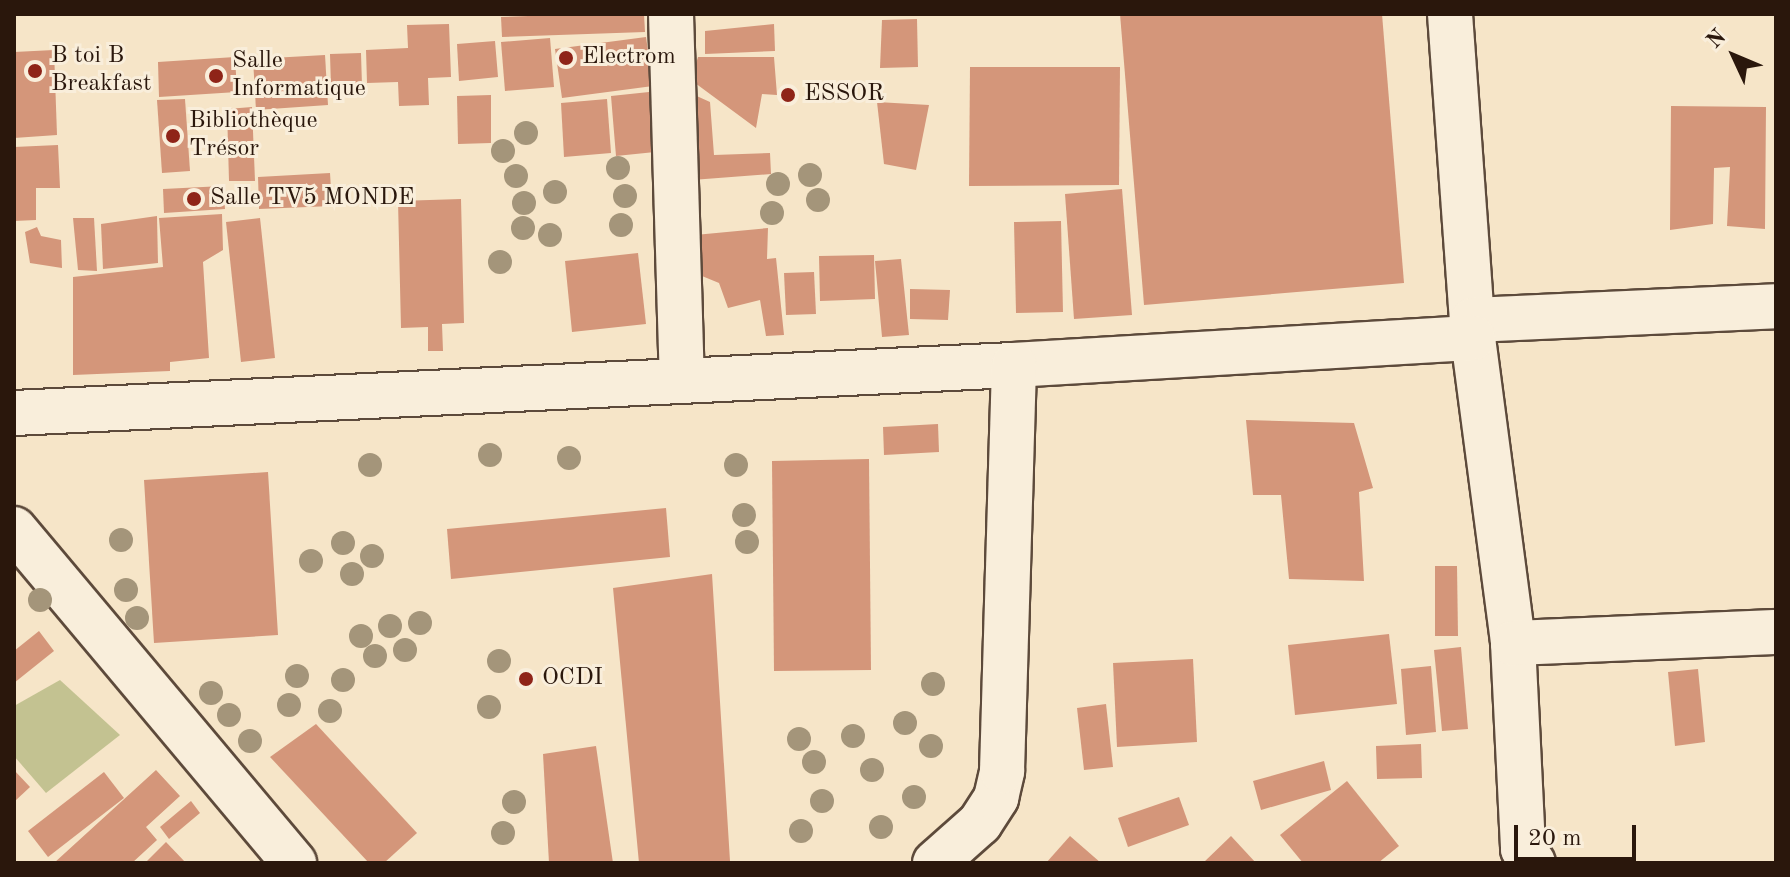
<!DOCTYPE html>
<html>
<head>
<meta charset="utf-8">
<style>
	body { margin:0 }
	#map { position:relative; width:1790px; height:877px; overflow:hidden; background:#f6e5c8; font-family:"Old Standard TT",serif }
	div>[style] { position:absolute }
	.green>* { inset:0; background:#c3c291 }
	.building>* { inset:0; background:#d4967a }
	.roads { filter:drop-shadow(2px 0 #5d4a3b) drop-shadow(-2px 0 #5d4a3b) drop-shadow(0 2px #5d4a3b) drop-shadow(0 -2px #5d4a3b) }
	.minor>* { height:44px; margin:-22px; padding:0 22px; transform-origin:22px; border-radius:22px; background:#f9eedb }
	.trees>* { width:24px; height:24px; margin:-12px; border-radius:50%; background:#a4957a }
	.dots>* { width:22px; height:22px; translate:-50% -50%; box-sizing:border-box; border:4px solid #f9eedb; border-radius:50% }
	span { translate:-50% -50%; white-space:nowrap; text-align:center; line-height:1.15; -webkit-text-stroke:6px #f9eedb; paint-order:stroke }
	.poi-label { font-size:24px; color:#2a170c }
	.left { translate:0 -50%; text-align:left }
	.frame { position:absolute; inset:0; border:16px solid #2a170c; pointer-events:none }
	.north { position:absolute; left:1694px; top:16px; width:80px; height:80px; -webkit-text-stroke:6px #f9eedb; paint-order:stroke; rotate:314deg; font-size:22px; font-weight:700; line-height:32px; text-align:center; color:#2a170c }
	.north::after { content:''; display:block; margin:auto; width:28px; height:36px; background:#2a170c; clip-path:polygon(50% 0,100% 100%,50% 72%,0 100%) }
	.scale { position:absolute; left:1514px; top:825px; width:122px; height:36px; box-sizing:border-box; border:4px solid #2a170c; border-top:0; padding-left:10px; font-size:24px; line-height:28px; white-space:nowrap; color:#2a170c; -webkit-text-stroke:6px #f9eedb; paint-order:stroke }
</style>
</head>
<body>
<div id="map">
	<div class="green">
		<div style="clip-path:polygon(60px 680px,120px 735px,46px 793px,14px 756px,14px 706px)"></div>
	</div>
	<div class="building">
		<div style="clip-path:polygon(582px 14px,644px 14px,645px 32px,502px 37px,501px 17px)"></div>
		<div style="clip-path:polygon(1120px 14px,1382px 14px,1404px 283px,1144px 305px)"></div>
		<div style="clip-path:polygon(917px 19px,918px 67px,880px 68px,882px 20px)"></div>
		<div style="clip-path:polygon(449px 24px,451px 77px,428px 78px,429px 105px,399px 106px,398px 82px,367px 83px,366px 50px,408px 48px,407px 25px)"></div>
		<div style="clip-path:polygon(774px 24px,775px 51px,705px 54px,705px 31px)"></div>
		<div style="clip-path:polygon(646px 37px,653px 86px,562px 98px,555px 49px)"></div>
		<div style="clip-path:polygon(550px 38px,554px 87px,505px 91px,501px 42px)"></div>
		<div style="clip-path:polygon(495px 41px,498px 77px,459px 81px,457px 44px)"></div>
		<div style="clip-path:polygon(54px 50px,57px 135px,14px 138px,14px 52px)"></div>
		<div style="clip-path:polygon(361px 53px,362px 86px,331px 87px,330px 54px)"></div>
		<div style="clip-path:polygon(325px 55px,328px 105px,256px 110px,253px 59px)"></div>
		<div style="clip-path:polygon(235px 57px,237px 92px,159px 97px,158px 62px)"></div>
		<div style="clip-path:polygon(698px 57px,774px 57px,777px 95px,762px 94px,756px 128px,691px 80px)"></div>
		<div style="clip-path:polygon(970px 67px,1120px 67px,1119px 185px,969px 186px)"></div>
		<div style="clip-path:polygon(649px 92px,655px 152px,616px 156px,611px 96px)"></div>
		<div style="clip-path:polygon(690px 93px,710px 102px,714px 155px,770px 153px,771px 174px,692px 180px)"></div>
		<div style="clip-path:polygon(491px 95px,491px 143px,458px 144px,457px 96px)"></div>
		<div style="clip-path:polygon(185px 99px,190px 171px,162px 173px,157px 100px)"></div>
		<div style="clip-path:polygon(607px 99px,611px 153px,564px 157px,561px 103px)"></div>
		<div style="clip-path:polygon(877px 102px,929px 105px,916px 170px,884px 164px)"></div>
		<div style="clip-path:polygon(1671px 106px,1766px 107px,1765px 229px,1727px 226px,1730px 167px,1714px 168px,1713px 224px,1670px 230px)"></div>
		<div style="clip-path:polygon(252px 107px,255px 181px,229px 181px,227px 109px)"></div>
		<div style="clip-path:polygon(58px 145px,60px 188px,36px 188px,36px 220px,14px 221px,14px 147px)"></div>
		<div style="clip-path:polygon(330px 173px,332px 206px,259px 209px,258px 177px)"></div>
		<div style="clip-path:polygon(223px 186px,225px 209px,164px 213px,163px 189px)"></div>
		<div style="clip-path:polygon(1122px 189px,1132px 315px,1074px 319px,1065px 194px)"></div>
		<div style="clip-path:polygon(461px 199px,464px 323px,442px 324px,443px 351px,428px 351px,428px 327px,401px 328px,398px 201px)"></div>
		<div style="clip-path:polygon(222px 214px,223px 250px,203px 262px,209px 358px,170px 362px,170px 371px,73px 375px,73px 277px,163px 267px,159px 218px)"></div>
		<div style="clip-path:polygon(157px 216px,158px 263px,103px 269px,101px 224px)"></div>
		<div style="clip-path:polygon(73px 218px,94px 218px,97px 271px,78px 270px)"></div>
		<div style="clip-path:polygon(260px 218px,275px 358px,241px 362px,226px 222px)"></div>
		<div style="clip-path:polygon(1061px 221px,1063px 312px,1016px 313px,1014px 222px)"></div>
		<div style="clip-path:polygon(37px 227px,41px 236px,61px 240px,62px 268px,30px 263px,25px 232px)"></div>
		<div style="clip-path:polygon(768px 228px,767px 259px,776px 258px,784px 335px,766px 336px,760px 300px,728px 308px,719px 283px,702px 276px,695px 235px)"></div>
		<div style="clip-path:polygon(638px 253px,646px 324px,572px 332px,565px 261px)"></div>
		<div style="clip-path:polygon(874px 255px,875px 299px,820px 301px,819px 256px)"></div>
		<div style="clip-path:polygon(901px 259px,909px 335px,882px 337px,875px 261px)"></div>
		<div style="clip-path:polygon(814px 272px,816px 314px,786px 315px,784px 273px)"></div>
		<div style="clip-path:polygon(910px 289px,950px 290px,948px 320px,910px 319px)"></div>
		<div style="clip-path:polygon(1246px 420px,1354px 423px,1373px 488px,1359px 492px,1364px 581px,1289px 579px,1281px 495px,1253px 495px)"></div>
		<div style="clip-path:polygon(938px 424px,939px 452px,884px 455px,883px 427px)"></div>
		<div style="clip-path:polygon(869px 459px,871px 670px,774px 671px,772px 461px)"></div>
		<div style="clip-path:polygon(268px 472px,278px 635px,154px 643px,144px 480px)"></div>
		<div style="clip-path:polygon(666px 508px,670px 557px,451px 579px,447px 529px)"></div>
		<div style="clip-path:polygon(1435px 566px,1457px 566px,1458px 636px,1435px 636px)"></div>
		<div style="clip-path:polygon(712px 574px,730px 861px,639px 863px,613px 588px)"></div>
		<div style="clip-path:polygon(39px 631px,54px 651px,14px 683px,14px 651px)"></div>
		<div style="clip-path:polygon(1389px 634px,1397px 704px,1295px 715px,1288px 645px)"></div>
		<div style="clip-path:polygon(1461px 647px,1468px 729px,1442px 731px,1434px 650px)"></div>
		<div style="clip-path:polygon(1193px 659px,1197px 742px,1117px 747px,1113px 663px)"></div>
		<div style="clip-path:polygon(1431px 666px,1436px 732px,1406px 735px,1401px 669px)"></div>
		<div style="clip-path:polygon(1698px 669px,1705px 742px,1675px 746px,1668px 672px)"></div>
		<div style="clip-path:polygon(1106px 704px,1113px 767px,1084px 770px,1077px 708px)"></div>
		<div style="clip-path:polygon(316px 724px,417px 833px,384px 863px,369px 863px,270px 757px)"></div>
		<div style="clip-path:polygon(1421px 744px,1422px 778px,1377px 779px,1376px 746px)"></div>
		<div style="clip-path:polygon(596px 746px,613px 863px,549px 863px,543px 754px)"></div>
		<div style="clip-path:polygon(1324px 761px,1331px 790px,1261px 810px,1253px 781px)"></div>
		<div style="clip-path:polygon(14px 770px,30px 787px,14px 802px)"></div>
		<div style="clip-path:polygon(156px 770px,180px 796px,146px 827px,157px 840px,132px 863px,54px 863px)"></div>
		<div style="clip-path:polygon(104px 772px,124px 798px,48px 857px,28px 831px)"></div>
		<div style="clip-path:polygon(1347px 781px,1399px 846px,1378px 863px,1303px 863px,1280px 835px)"></div>
		<div style="clip-path:polygon(1179px 797px,1189px 825px,1128px 847px,1118px 818px)"></div>
		<div style="clip-path:polygon(191px 801px,200px 813px,169px 839px,160px 827px)"></div>
		<div style="clip-path:polygon(1070px 836px,1101px 863px,1046px 863px)"></div>
		<div style="clip-path:polygon(1231px 836px,1256px 863px,1203px 863px)"></div>
		<div style="clip-path:polygon(166px 842px,186px 863px,145px 863px)"></div>
	</div>
	<div class="roads">
		<div class="minor">
			<div style="left:671px;top:14px;width:366px;rotate:88.3deg"></div>
			<div style="left:1450px;top:14px;width:325px;rotate:85.9deg"></div>
			<div style="left:1473px;top:338px;width:308px;rotate:82.5deg"></div>
			<div style="left:1513px;top:643px;width:206px;rotate:87.2deg"></div>
			<div style="left:1523px;top:849px;width:17px;rotate:54deg"></div>
			<div style="left:1473px;top:320px;width:303px;rotate:-2.6deg"></div>
			<div style="left:14px;top:413px;width:1001px;rotate:-2.75deg"></div>
			<div style="left:1014px;top:365px;width:460px;rotate:-3.4deg"></div>
			<div style="left:14px;top:529px;width:436px;rotate:50deg"></div>
			<div style="left:1513px;top:643px;width:263px;rotate:-2.4deg"></div>
			<div style="left:935px;top:863px;width:60px;rotate:-41.6deg"></div>
			<div style="left:980px;top:823px;width:30px;rotate:-57deg"></div>
			<div style="left:996px;top:798px;width:28px;rotate:-77deg"></div>
			<div style="left:1002px;top:771px;width:406px;rotate:-88.3deg"></div>
		</div>
	</div>
	<div class="trees">
		<div style="left:526px;top:133px"></div>
		<div style="left:503px;top:151px"></div>
		<div style="left:618px;top:168px"></div>
		<div style="left:810px;top:175px"></div>
		<div style="left:516px;top:176px"></div>
		<div style="left:778px;top:184px"></div>
		<div style="left:555px;top:192px"></div>
		<div style="left:625px;top:196px"></div>
		<div style="left:818px;top:200px"></div>
		<div style="left:524px;top:203px"></div>
		<div style="left:772px;top:213px"></div>
		<div style="left:621px;top:225px"></div>
		<div style="left:523px;top:228px"></div>
		<div style="left:550px;top:235px"></div>
		<div style="left:500px;top:262px"></div>
		<div style="left:490px;top:455px"></div>
		<div style="left:569px;top:458px"></div>
		<div style="left:370px;top:465px"></div>
		<div style="left:736px;top:465px"></div>
		<div style="left:744px;top:515px"></div>
		<div style="left:121px;top:540px"></div>
		<div style="left:747px;top:542px"></div>
		<div style="left:343px;top:543px"></div>
		<div style="left:372px;top:556px"></div>
		<div style="left:311px;top:561px"></div>
		<div style="left:352px;top:574px"></div>
		<div style="left:126px;top:590px"></div>
		<div style="left:40px;top:600px"></div>
		<div style="left:137px;top:618px"></div>
		<div style="left:420px;top:623px"></div>
		<div style="left:390px;top:626px"></div>
		<div style="left:361px;top:636px"></div>
		<div style="left:405px;top:650px"></div>
		<div style="left:375px;top:656px"></div>
		<div style="left:499px;top:661px"></div>
		<div style="left:297px;top:676px"></div>
		<div style="left:343px;top:680px"></div>
		<div style="left:933px;top:684px"></div>
		<div style="left:211px;top:693px"></div>
		<div style="left:289px;top:705px"></div>
		<div style="left:489px;top:707px"></div>
		<div style="left:330px;top:711px"></div>
		<div style="left:229px;top:715px"></div>
		<div style="left:905px;top:723px"></div>
		<div style="left:853px;top:736px"></div>
		<div style="left:799px;top:739px"></div>
		<div style="left:250px;top:741px"></div>
		<div style="left:931px;top:746px"></div>
		<div style="left:814px;top:762px"></div>
		<div style="left:872px;top:770px"></div>
		<div style="left:914px;top:797px"></div>
		<div style="left:822px;top:801px"></div>
		<div style="left:514px;top:802px"></div>
		<div style="left:881px;top:827px"></div>
		<div style="left:801px;top:831px"></div>
		<div style="left:503px;top:833px"></div>
	</div>
	<div class="dots">
		<div style="left:566px;top:58px;background:#8f2418"></div>
		<div style="left:35px;top:71px;background:#8f2418"></div>
		<div style="left:216px;top:76px;background:#8f2418"></div>
		<div style="left:788px;top:95px;background:#8f2418"></div>
		<div style="left:173px;top:136px;background:#8f2418"></div>
		<div style="left:194px;top:199px;background:#8f2418"></div>
		<div style="left:526px;top:679px;background:#8f2418"></div>
	</div>
	<div class="poi-label">
		<span class="left" style="left:51px;top:71px">B toi B<br>Breakfast</span>
		<span class="left" style="left:582px;top:58px">Electrom</span>
		<span class="left" style="left:232px;top:76px">Salle<br>Informatique</span>
		<span class="left" style="left:804px;top:95px">ESSOR</span>
		<span class="left" style="left:189px;top:136px">Bibliothèque<br>Trésor</span>
		<span class="left" style="left:210px;top:199px">Salle TV5 MONDE</span>
		<span class="left" style="left:542px;top:679px">OCDI</span>
	</div>
	<div class="frame"></div>
	<div class="north">N</div>
	<div class="scale">20 m</div>
</div>
</body>
</html>
